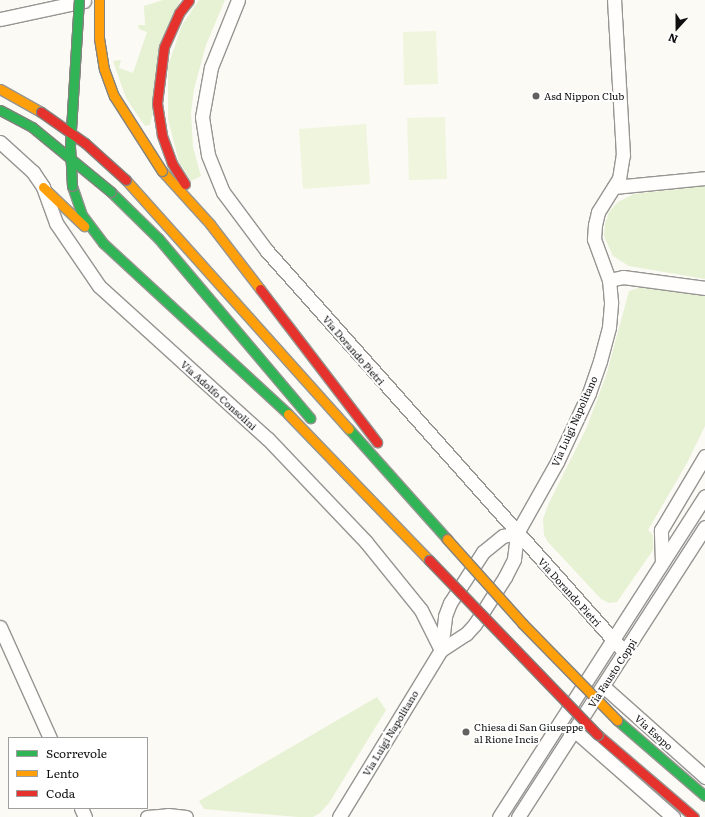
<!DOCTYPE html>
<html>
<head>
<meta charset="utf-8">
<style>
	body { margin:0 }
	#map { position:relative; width:705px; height:817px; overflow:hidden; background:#fcfaf4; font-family:Literata,serif }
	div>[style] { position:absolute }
	.green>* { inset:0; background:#e7f1d4 }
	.pitch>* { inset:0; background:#f0f5de }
	.roads { filter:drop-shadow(1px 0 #969592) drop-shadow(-1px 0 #969592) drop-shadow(0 1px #969592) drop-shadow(0 -1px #969592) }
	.street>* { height:13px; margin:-6.5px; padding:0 6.5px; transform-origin:6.5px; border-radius:6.5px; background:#fffefd }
	.fast>* { height:9px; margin:-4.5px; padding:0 4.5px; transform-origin:4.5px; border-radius:4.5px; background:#30b455 }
	.slow>* { height:9px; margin:-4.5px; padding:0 4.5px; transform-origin:4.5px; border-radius:4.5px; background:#ff9f0a }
	.jam>* { height:9px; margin:-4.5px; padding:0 4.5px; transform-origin:4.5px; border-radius:4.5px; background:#e5322d }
	.bridges { filter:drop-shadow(1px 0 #83827f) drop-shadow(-1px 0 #83827f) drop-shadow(0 1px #83827f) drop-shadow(0 -1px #83827f) }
	.fast-bridge>* { height:9px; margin:-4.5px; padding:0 4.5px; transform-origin:4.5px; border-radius:4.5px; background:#30b455 }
	.slow-bridge>* { height:9px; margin:-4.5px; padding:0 4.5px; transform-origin:4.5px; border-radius:4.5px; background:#ff9f0a }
	.jam-bridge>* { height:9px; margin:-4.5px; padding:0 4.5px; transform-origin:4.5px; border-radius:4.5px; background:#e5322d }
	.dots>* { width:11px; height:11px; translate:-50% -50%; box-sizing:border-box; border:2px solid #fff; border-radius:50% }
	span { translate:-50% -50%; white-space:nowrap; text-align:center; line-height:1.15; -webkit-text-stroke:4px #fff; paint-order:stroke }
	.poi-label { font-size:10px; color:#0f0f0f }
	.left { translate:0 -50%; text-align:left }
	.street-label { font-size:10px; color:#0f0f0f }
	.legend { position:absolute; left:8px; top:737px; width:140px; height:72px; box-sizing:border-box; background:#fff; border:1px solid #9f9f9f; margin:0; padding:5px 7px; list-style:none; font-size:12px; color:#0f0f0f }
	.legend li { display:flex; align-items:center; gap:8px; height:20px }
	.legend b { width:20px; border:1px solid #9f9f9f }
	.north { position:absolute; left:657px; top:8px; width:40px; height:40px; -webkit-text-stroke:3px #fff; paint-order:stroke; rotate:201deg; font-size:11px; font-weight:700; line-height:16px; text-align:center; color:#0f0f0f }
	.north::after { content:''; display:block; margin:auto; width:14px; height:18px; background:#0f0f0f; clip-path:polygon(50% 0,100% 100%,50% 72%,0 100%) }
</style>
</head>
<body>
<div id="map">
	<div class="green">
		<div style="clip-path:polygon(163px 0,180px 0,150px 125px,145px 126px,126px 98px,113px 61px,121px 60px,119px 68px,133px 73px,147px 32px,139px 29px,138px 25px,145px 25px,144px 6px)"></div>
		<div style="clip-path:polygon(199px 0,225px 0,206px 45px,194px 89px,191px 112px,193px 147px,201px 176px,191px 181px,179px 162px,168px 119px,168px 66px,182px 25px)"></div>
		<div style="clip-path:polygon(705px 186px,705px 279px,629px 266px,613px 256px,604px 236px,605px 224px,609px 212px,618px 202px,634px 194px)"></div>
		<div style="clip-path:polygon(644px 286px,705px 295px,705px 426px,687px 463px,648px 530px,653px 535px,653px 550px,617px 602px,609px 603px,601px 599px,548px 542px,544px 535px,543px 519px,549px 503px,586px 429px,606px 376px,629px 291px)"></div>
		<div style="clip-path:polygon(377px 697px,386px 710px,329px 803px,320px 813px,313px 817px,298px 817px,204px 809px,199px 801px)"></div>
	</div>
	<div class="pitch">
		<div style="clip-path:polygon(436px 31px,438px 84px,404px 85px,403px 32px)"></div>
		<div style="clip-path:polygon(445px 117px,447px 179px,409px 180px,407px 118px)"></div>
		<div style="clip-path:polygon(366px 124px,370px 184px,303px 189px,299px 129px)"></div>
	</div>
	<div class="roads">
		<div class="street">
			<div style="left:238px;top:0;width:72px;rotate:111.9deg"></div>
			<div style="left:211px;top:67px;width:51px;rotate:100.2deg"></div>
			<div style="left:202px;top:117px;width:38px;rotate:81deg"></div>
			<div style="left:208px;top:155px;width:40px;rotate:68deg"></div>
			<div style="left:223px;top:192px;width:74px;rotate:53.3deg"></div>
			<div style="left:267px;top:251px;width:538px;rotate:48.31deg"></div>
			<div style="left:0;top:19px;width:86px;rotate:-12.1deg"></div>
			<div style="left:0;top:142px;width:45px;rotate:42.3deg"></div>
			<div style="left:33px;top:172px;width:18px;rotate:56deg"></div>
			<div style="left:43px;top:187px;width:38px;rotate:70deg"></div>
			<div style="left:56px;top:223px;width:76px;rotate:55.7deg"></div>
			<div style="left:99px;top:286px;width:228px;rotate:42.2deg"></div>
			<div style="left:268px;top:439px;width:142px;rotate:46.4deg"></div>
			<div style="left:366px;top:542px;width:87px;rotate:51deg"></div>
			<div style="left:421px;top:610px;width:45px;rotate:63.4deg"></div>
			<div style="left:614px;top:187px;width:91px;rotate:-5.6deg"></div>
			<div style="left:609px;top:280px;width:14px;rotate:-12deg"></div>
			<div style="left:623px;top:277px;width:83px;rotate:7.6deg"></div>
			<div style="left:662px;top:562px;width:32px;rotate:-92deg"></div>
			<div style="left:661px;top:530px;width:86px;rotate:-59.3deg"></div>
			<div style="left:0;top:627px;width:122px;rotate:65.8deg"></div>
			<div style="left:441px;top:650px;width:30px;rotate:-33deg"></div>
			<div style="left:466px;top:634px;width:13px;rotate:-48deg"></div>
			<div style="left:475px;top:624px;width:56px;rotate:-57.4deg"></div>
			<div style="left:505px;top:577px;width:20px;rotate:-63deg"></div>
			<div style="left:514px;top:559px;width:26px;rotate:-83deg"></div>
			<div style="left:517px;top:533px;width:81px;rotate:-60.6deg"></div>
			<div style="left:557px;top:462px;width:76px;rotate:-65.1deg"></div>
			<div style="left:589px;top:393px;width:34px;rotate:-71deg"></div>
			<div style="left:600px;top:361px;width:35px;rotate:-75deg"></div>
			<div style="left:609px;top:327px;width:25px;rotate:-85deg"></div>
			<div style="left:611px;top:302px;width:22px;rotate:-95deg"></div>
			<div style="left:609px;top:280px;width:44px;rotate:-110.1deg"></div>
			<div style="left:594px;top:239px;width:14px;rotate:-86deg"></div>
			<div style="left:595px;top:225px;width:13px;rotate:-77deg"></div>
			<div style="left:598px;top:212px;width:39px;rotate:-58deg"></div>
			<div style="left:619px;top:179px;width:24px;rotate:-81deg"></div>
			<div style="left:623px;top:155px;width:155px;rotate:-93.3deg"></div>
			<div style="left:603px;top:686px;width:137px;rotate:41.7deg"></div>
			<div style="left:574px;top:730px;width:132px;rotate:41.3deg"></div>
			<div style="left:81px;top:808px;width:10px;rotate:66deg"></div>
			<div style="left:147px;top:817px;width:21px;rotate:-5deg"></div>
			<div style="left:168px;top:815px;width:18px;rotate:6deg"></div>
			<div style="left:339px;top:817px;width:196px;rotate:-58.6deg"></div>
			<div style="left:441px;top:650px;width:34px;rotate:-83deg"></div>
			<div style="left:445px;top:616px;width:14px;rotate:-69deg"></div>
			<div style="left:450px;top:603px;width:61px;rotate:-57.1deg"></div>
			<div style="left:483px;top:552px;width:26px;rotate:-39deg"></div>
			<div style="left:503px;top:536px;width:14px;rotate:-12deg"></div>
			<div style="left:499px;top:817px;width:381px;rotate:-57.3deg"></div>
			<div style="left:518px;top:817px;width:345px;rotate:-57.2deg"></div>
		</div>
		<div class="fast">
			<div style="left:72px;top:186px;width:31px;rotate:71deg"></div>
			<div style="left:82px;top:215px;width:35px;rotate:53deg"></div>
			<div style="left:103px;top:243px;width:252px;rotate:42.7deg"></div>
			<div style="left:111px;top:192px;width:66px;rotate:44.4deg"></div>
			<div style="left:158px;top:238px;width:236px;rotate:49.8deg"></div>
			<div style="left:349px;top:429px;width:147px;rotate:48.3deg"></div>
			<div style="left:617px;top:720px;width:116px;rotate:40.8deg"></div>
		</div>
		<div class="slow">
			<div style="left:0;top:89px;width:47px;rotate:29.3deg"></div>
			<div style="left:162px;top:171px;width:72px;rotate:47.8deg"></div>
			<div style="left:210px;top:224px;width:82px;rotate:52.4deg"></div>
			<div style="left:126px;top:180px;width:334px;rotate:48.2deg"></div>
			<div style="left:43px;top:187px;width:57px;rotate:43.6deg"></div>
			<div style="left:288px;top:414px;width:203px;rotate:46deg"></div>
		</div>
		<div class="jam">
			<div style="left:185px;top:184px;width:25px;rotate:-122deg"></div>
			<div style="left:172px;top:163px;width:30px;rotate:-110deg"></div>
			<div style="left:162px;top:135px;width:32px;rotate:-99deg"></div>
			<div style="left:157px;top:103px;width:56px;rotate:-82.9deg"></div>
			<div style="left:164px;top:47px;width:37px;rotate:-66deg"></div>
			<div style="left:179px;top:13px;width:16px;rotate:-52deg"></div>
			<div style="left:260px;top:289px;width:193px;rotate:52.6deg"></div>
			<div style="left:598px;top:735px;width:126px;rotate:40.5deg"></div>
		</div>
	</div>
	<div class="bridges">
		<div class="fast-bridge">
			<div style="left:0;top:110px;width:36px;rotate:28deg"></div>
			<div style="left:32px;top:127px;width:102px;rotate:39.4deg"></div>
			<div style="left:72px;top:186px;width:40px;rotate:-92.9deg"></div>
			<div style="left:70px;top:146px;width:146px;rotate:-86.5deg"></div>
		</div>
		<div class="slow-bridge">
			<div style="left:99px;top:0;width:38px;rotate:90deg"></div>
			<div style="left:99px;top:38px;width:31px;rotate:81deg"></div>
			<div style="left:104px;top:69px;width:29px;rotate:70deg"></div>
			<div style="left:114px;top:96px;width:89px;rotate:57.4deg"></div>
			<div style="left:447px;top:539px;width:113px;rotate:48.2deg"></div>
			<div style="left:522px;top:623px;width:136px;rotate:45.6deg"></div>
		</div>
		<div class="jam-bridge">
			<div style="left:41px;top:112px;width:54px;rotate:35.2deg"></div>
			<div style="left:85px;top:143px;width:55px;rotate:42.1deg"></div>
			<div style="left:429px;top:560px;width:243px;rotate:46deg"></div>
		</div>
	</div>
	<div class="dots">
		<div style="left:536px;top:96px;background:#62615f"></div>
		<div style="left:466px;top:732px;background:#62615f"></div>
	</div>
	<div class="poi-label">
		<span class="left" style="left:544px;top:96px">Asd Nippon Club</span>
		<span class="left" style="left:474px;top:732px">Chiesa di San Giuseppe<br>al Rione Incis</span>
	</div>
	<div class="street-label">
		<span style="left:354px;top:350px;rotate:49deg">Via Dorando Pietri</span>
		<span style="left:219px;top:395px;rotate:42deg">Via Adolfo Consolini</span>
		<span style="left:574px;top:421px;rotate:-66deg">Via Luigi Napolitano</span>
		<span style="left:570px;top:592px;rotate:48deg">Via Dorando Pietri</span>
		<span style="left:612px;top:673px;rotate:-57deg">Via Fausto Coppi</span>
		<span style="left:654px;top:732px;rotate:42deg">Via Esopo</span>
		<span style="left:390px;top:733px;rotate:-59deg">Via Luigi Napolitano</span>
	</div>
	<ul class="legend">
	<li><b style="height:5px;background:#30b455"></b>Scorrevole</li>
	<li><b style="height:5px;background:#ff9f0a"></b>Lento</li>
	<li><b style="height:5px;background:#e5322d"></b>Coda</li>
	</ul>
	<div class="north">N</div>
</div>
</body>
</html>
